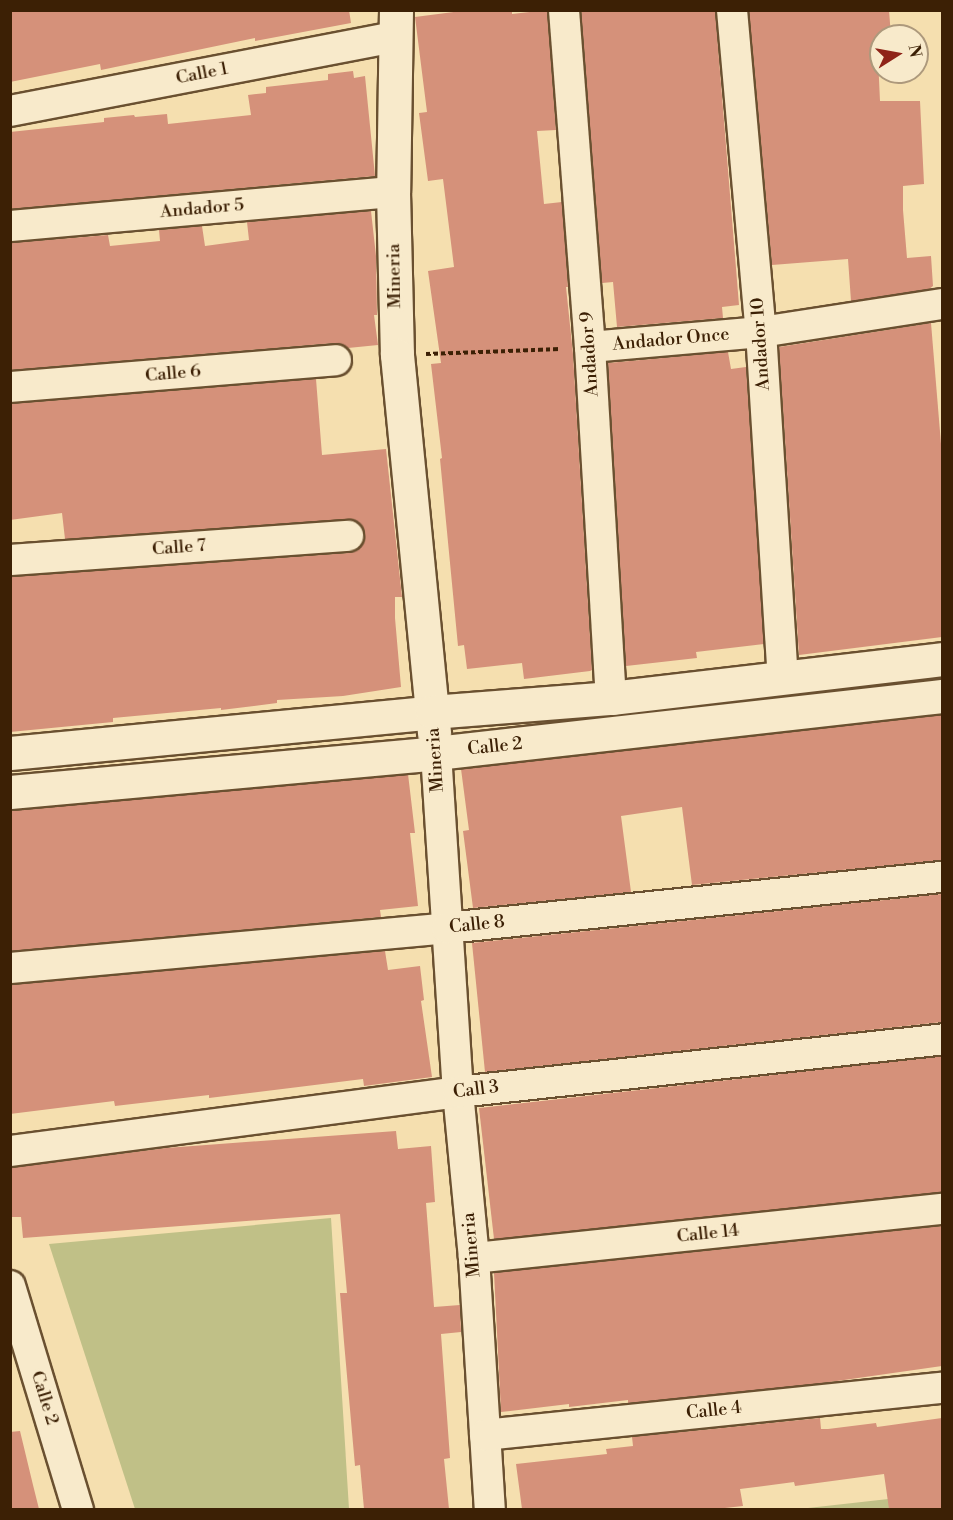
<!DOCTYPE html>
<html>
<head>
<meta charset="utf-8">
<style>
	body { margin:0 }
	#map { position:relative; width:953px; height:1520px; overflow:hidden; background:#f5dfaf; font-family:"Libre Bodoni",serif }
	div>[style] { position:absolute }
	.green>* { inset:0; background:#c0c087 }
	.building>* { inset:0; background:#d5917a }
	.path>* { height:4px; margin-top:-2px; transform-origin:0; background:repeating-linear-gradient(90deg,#3c2005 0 4.5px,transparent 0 7.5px) }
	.roads { filter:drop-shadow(2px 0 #6a5030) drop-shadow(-2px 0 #6a5030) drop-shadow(0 2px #6a5030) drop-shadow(0 -2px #6a5030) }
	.minor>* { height:30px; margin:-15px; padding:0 15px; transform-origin:15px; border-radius:15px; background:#f8eacb }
	.tertiary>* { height:33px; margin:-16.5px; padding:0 16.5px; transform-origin:16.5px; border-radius:16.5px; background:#f8eacb }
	span { translate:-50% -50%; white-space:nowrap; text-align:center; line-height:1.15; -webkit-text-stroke:4.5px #f8eacb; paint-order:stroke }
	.street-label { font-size:18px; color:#3c2005 }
	.frame { position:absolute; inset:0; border:12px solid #3c2005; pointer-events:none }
	.north { position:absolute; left:869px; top:24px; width:60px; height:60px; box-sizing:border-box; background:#f8eacb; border:2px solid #ad997c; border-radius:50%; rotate:79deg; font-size:16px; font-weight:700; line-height:24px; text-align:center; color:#3c2005 }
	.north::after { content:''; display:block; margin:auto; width:21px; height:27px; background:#8f2418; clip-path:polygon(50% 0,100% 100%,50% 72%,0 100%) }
</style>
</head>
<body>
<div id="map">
	<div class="green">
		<div style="clip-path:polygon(331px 1218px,349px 1509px,135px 1509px,49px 1244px)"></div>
		<div style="clip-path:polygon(942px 1493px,942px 1509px,799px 1509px)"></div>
	</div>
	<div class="building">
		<div style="clip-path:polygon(10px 10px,349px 10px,351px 23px,255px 41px,255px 38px,101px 70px,100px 64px,10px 82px)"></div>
		<div style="clip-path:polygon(469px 10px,512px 10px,512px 14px,547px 10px,556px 130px,537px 131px,544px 204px,562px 202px,568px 287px,566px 287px,573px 354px,592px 670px,590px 671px,524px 679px,522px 663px,467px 669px,464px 645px,458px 646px,440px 459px,442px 458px,431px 364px,441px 363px,428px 271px,454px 267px,443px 179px,428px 181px,419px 113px,427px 112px,415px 17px)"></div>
		<div style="clip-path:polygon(581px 10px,715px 10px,739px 305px,722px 307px,723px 318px,617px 327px,613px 282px,602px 283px)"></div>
		<div style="clip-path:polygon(749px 10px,889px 10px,891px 36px,877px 36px,880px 101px,920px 101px,924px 184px,903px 186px,903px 210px,907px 258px,931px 256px,933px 286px,929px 289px,851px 301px,848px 259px,772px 265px)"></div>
		<div style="clip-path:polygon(353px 71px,354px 78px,365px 76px,375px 176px,10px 209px,10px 132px,104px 122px,104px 118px,134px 115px,135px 117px,167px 114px,168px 124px,251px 115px,248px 95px,266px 93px,266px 87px,328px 80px,328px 74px)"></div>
		<div style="clip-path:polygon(371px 211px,376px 256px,377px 315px,374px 315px,378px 345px,348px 348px,335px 343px,10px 370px,10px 243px,108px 235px,110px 246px,160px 241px,159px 230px,202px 226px,205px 246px,249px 240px,247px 222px)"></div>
		<div style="clip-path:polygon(931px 323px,942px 456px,942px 637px,799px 655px,779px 347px)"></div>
		<div style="clip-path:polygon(728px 352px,731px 369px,746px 367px,764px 644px,696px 652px,697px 658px,626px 666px,608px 363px)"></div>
		<div style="clip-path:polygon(316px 379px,322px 455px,386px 449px,402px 597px,395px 597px,395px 618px,401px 687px,343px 696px,277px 700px,277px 703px,221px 710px,221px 708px,113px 718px,113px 722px,10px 732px,10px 577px,349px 553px,358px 550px,365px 535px,362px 526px,355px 520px,347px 519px,65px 539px,62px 513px,10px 520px,10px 404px)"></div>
		<div style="clip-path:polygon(942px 715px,942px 860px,692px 885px,682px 807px,621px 816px,631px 892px,473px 908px,463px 831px,469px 830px,461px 769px)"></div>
		<div style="clip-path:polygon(408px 774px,415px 833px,410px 833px,418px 906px,380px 910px,381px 917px,10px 951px,10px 811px)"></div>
		<div style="clip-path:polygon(942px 894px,942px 1022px,485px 1072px,472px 943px)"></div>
		<div style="clip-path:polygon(385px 951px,388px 970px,420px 966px,424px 1000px,421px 1001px,432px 1077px,364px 1086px,363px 1079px,209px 1098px,209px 1095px,115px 1106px,114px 1101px,10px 1114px,10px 985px)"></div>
		<div style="clip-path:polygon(942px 1056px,942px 1192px,494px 1239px,479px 1108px)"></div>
		<div style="clip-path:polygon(396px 1131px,398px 1149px,431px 1146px,435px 1202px,426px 1203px,434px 1307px,460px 1305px,461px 1332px,441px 1334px,450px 1458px,444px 1459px,449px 1509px,364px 1509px,360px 1465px,355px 1466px,344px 1342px,340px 1293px,347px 1293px,340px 1214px,23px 1238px,21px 1217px,10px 1217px,10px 1168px,166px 1148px)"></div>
		<div style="clip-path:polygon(942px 1226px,942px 1366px,816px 1384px,628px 1403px,628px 1400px,569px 1407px,569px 1404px,501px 1412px,494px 1273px)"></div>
		<div style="clip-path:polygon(820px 1418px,821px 1429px,828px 1429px,876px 1423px,877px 1427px,942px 1418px,942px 1509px,889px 1509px,884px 1474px,795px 1486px,794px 1482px,740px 1489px,743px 1506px,716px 1509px,522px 1509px,516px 1464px,607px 1454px,606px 1449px,633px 1446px,632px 1437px)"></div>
		<div style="clip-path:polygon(20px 1431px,33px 1485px,39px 1509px,10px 1509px,10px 1432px)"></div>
	</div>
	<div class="path">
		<div style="left:426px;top:354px;width:134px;rotate:-2.1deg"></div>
	</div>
	<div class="roads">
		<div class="minor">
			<div style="left:564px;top:10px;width:338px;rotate:85.6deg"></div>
			<div style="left:590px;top:347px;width:352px;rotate:86.6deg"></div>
			<div style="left:732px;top:10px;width:323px;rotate:84.9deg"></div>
			<div style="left:761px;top:332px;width:347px;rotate:86.4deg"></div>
			<div style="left:10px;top:111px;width:391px;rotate:-10.9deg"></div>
			<div style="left:10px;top:226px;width:385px;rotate:-5.1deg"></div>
			<div style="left:590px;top:347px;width:172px;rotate:-5deg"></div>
			<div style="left:761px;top:332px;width:183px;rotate:-8.8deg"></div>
			<div style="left:10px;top:387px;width:327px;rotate:-4.7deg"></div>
			<div style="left:10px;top:560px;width:339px;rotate:-4.1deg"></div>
			<div style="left:436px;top:753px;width:340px;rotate:86.3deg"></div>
			<div style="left:458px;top:1092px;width:167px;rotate:84.5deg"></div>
			<div style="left:474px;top:1258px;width:253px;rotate:86.4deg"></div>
			<div style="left:10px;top:968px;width:439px;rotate:-5.2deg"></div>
			<div style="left:447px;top:928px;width:498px;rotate:-5.9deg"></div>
			<div style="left:10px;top:1151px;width:452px;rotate:-7.5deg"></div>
			<div style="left:458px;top:1092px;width:487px;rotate:-6.2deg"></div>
			<div style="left:474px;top:1258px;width:471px;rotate:-6deg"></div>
			<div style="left:10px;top:1286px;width:234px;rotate:73.1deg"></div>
			<div style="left:485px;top:1435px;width:459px;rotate:-5.9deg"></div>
		</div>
		<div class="tertiary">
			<div style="left:396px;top:10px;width:182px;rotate:90.9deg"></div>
			<div style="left:393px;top:192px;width:163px;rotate:88.6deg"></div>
			<div style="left:397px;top:355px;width:380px;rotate:84.4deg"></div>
			<div style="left:10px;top:753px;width:424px;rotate:-5.5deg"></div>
			<div style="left:432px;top:712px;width:180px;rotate:-4.5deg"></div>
			<div style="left:611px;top:698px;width:333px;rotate:-6.7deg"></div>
			<div style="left:10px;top:792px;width:428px;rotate:-5.2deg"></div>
			<div style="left:436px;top:753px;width:509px;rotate:-6.43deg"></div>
		</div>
	</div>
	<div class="street-label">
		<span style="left:202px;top:74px;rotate:-11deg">Calle 1</span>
		<span style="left:202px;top:209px;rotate:-5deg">Andador 5</span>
		<span style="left:395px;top:276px;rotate:-91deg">Mineria</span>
		<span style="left:671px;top:340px;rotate:-5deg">Andador Once</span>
		<span style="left:761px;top:344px;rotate:-94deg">Andador 10</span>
		<span style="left:590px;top:354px;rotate:-94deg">Andador 9</span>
		<span style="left:173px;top:374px;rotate:-5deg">Calle 6</span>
		<span style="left:179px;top:548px;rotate:-4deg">Calle 7</span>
		<span style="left:495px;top:747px;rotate:-6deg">Calle 2</span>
		<span style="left:436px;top:760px;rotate:-94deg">Mineria</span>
		<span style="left:477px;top:925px;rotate:-6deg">Calle 8</span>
		<span style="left:476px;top:1090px;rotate:-7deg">Call 3</span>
		<span style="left:708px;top:1234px;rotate:-6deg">Calle 14</span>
		<span style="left:472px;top:1245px;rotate:-95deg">Mineria</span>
		<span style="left:44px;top:1398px;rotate:73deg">Calle 2</span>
		<span style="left:714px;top:1411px;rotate:-6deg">Calle 4</span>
	</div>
	<div class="frame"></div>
	<div class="north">N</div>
</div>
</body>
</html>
